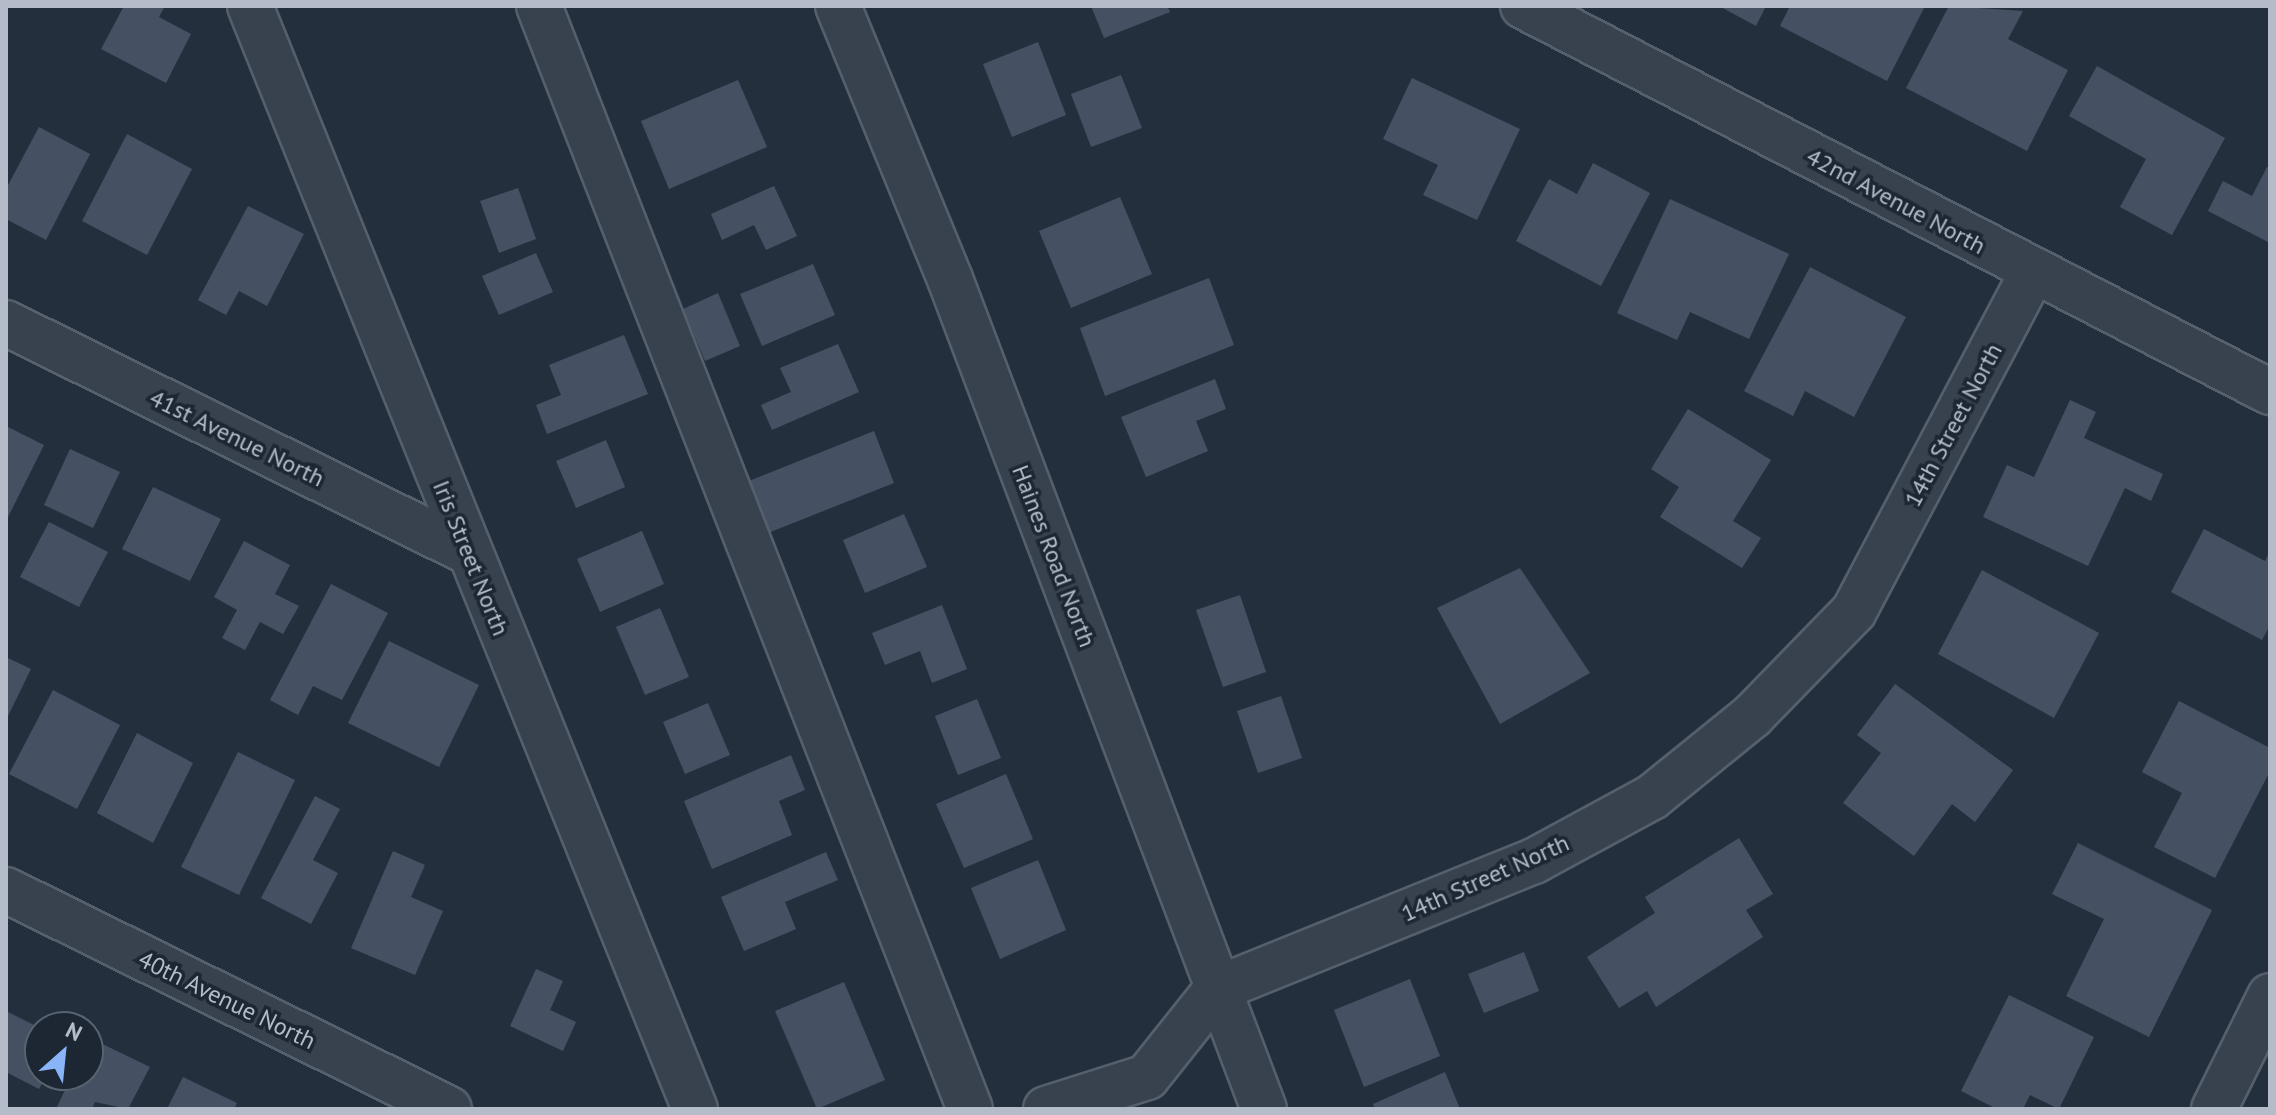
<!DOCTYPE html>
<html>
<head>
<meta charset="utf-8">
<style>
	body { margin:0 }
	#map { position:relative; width:2276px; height:1115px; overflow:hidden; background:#242f3e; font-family:"PT Sans",sans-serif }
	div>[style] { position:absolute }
	.building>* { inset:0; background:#455162 }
	.roads { filter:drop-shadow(2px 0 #565f6c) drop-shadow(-2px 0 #565f6c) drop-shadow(0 2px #565f6c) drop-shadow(0 -2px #565f6c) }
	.minor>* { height:44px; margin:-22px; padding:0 22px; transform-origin:22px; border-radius:22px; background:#38414e }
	span { translate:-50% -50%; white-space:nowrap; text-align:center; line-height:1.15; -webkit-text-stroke:7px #1d2633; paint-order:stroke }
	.street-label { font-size:24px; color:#b4bcc9 }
	.frame { position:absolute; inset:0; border:8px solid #b4bcc9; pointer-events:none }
	.north { position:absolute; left:24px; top:1011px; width:80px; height:80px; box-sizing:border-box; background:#1d2633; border:2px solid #59626f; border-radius:50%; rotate:27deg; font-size:22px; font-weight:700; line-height:32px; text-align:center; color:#b4bcc9 }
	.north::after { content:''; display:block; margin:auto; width:28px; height:36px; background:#8ab4f8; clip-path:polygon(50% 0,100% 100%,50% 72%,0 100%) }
</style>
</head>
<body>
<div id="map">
	<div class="building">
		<div style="clip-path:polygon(124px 6px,165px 6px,159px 17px,191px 34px,166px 83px,101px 49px)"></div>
		<div style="clip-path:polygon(1091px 6px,1167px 6px,1170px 12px,1104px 38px)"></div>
		<div style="clip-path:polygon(1719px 6px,1766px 6px,1756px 26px)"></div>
		<div style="clip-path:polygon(1790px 6px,1925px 6px,1887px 81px,1780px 26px)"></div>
		<div style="clip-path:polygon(1949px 6px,2023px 11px,2008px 39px,2068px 70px,2027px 151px,1906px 88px)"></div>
		<div style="clip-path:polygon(1038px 42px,1066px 115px,1012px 137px,983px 64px)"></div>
		<div style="clip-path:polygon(2097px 66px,2225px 138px,2172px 235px,2120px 207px,2146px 159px,2069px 116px)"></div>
		<div style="clip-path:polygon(1121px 75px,1142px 128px,1091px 147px,1071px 94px)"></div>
		<div style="clip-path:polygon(1412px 78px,1520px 129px,1477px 220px,1423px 195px,1438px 165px,1383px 139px)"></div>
		<div style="clip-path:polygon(738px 80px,767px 147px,669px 189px,641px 121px)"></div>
		<div style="clip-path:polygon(39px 127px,90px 154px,46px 240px,6px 219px,6px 189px)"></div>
		<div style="clip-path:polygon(127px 134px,192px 169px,147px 255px,82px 221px)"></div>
		<div style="clip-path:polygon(1593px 163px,1650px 193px,1601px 286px,1516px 241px,1549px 179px,1577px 194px)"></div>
		<div style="clip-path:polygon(2267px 167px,2270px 168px,2270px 243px,2208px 211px,2223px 181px,2252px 196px)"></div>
		<div style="clip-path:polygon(774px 186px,797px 236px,766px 250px,754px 225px,722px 240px,711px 214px)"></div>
		<div style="clip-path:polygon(518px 188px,536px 239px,499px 253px,480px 201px)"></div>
		<div style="clip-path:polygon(1120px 197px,1152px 274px,1071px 308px,1039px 231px)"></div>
		<div style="clip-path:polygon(1670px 199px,1789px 254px,1749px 339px,1690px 312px,1677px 340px,1617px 313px)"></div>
		<div style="clip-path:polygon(248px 206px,304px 234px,267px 306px,239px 291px,226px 315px,198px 300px)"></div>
		<div style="clip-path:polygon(536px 253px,553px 292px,499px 315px,482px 276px)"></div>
		<div style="clip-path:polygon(813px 264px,835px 315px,762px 346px,740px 294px)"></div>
		<div style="clip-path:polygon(1810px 267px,1906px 317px,1854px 417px,1805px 391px,1793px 416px,1744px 391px)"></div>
		<div style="clip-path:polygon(1209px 278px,1234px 345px,1105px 396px,1080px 328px)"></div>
		<div style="clip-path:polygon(718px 293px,740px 346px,705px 361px,683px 309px)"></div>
		<div style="clip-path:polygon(624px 335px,648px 394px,547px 434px,536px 405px,561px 395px,549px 365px)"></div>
		<div style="clip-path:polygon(838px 344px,859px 392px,772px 430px,761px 405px,791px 392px,780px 368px)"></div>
		<div style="clip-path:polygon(1215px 379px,1226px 409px,1196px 421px,1208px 451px,1146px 477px,1121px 417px)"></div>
		<div style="clip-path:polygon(2070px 400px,2096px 412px,2084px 438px,2163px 474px,2151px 501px,2125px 488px,2088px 566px,1983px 517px,2007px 465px,2034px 477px)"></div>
		<div style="clip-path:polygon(1688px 409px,1771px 460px,1733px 521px,1761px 538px,1742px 568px,1660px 517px,1679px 487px,1651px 469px)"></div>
		<div style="clip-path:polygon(6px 426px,44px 445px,6px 521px)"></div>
		<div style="clip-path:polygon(874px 431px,894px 483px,768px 533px,749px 481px)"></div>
		<div style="clip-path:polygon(606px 440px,625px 487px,576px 508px,556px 461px)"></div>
		<div style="clip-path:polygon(70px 449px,120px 472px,93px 528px,44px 505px)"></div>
		<div style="clip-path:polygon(153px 487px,221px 519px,190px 581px,122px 549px)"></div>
		<div style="clip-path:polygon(904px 514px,927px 567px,865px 593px,843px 540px)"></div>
		<div style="clip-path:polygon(49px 522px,108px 552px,79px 607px,20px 577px)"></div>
		<div style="clip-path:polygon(2204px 529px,2265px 561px,2270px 551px,2270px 625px,2262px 640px,2171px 592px)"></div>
		<div style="clip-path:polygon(642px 531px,664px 584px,600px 612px,577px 559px)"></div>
		<div style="clip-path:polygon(244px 541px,290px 565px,275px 594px,299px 606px,283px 634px,260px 622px,245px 650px,222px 638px,237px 610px,214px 597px)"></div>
		<div style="clip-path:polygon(1520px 568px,1590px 673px,1500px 724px,1437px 608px)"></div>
		<div style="clip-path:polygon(1982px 570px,2099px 633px,2054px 718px,1938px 654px)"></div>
		<div style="clip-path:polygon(331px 584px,388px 613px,342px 700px,313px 686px,298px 715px,270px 700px)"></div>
		<div style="clip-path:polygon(1240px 595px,1266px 672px,1223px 687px,1196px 610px)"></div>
		<div style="clip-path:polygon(942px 605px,967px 669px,932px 683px,920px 651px,885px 665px,872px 633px)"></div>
		<div style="clip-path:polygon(660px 608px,689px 677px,645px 695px,616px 627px)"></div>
		<div style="clip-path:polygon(389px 641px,479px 685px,439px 767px,348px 723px)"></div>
		<div style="clip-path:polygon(6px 657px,31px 669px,6px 720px)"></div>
		<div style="clip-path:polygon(1895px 684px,2013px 770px,1975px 822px,1952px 804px,1914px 856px,1843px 803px,1881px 753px,1857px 735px)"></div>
		<div style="clip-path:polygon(53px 690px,120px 725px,77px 809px,9px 774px)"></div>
		<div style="clip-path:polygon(1281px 696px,1302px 758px,1258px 773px,1237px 711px)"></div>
		<div style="clip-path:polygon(977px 699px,1001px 758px,958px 775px,935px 716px)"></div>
		<div style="clip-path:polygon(2179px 701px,2270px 748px,2270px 771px,2215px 878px,2154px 847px,2182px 793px,2142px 772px)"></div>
		<div style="clip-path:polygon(708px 703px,730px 755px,685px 774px,663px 722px)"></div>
		<div style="clip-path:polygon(137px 733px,193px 763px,153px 843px,97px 813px)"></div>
		<div style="clip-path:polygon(238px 752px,295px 780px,239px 895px,181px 867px)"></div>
		<div style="clip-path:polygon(791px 755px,805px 790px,779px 801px,792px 835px,712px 869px,684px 801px)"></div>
		<div style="clip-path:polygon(1006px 774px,1033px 839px,964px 868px,936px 804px)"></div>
		<div style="clip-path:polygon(315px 796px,340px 809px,313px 860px,338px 873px,311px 924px,261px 898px)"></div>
		<div style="clip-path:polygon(1739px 838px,1773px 894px,1746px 910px,1763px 937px,1656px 1007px,1647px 991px,1619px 1008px,1587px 957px,1655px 913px,1645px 897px)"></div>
		<div style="clip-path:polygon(2078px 843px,2212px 910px,2149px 1037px,2066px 996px,2104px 919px,2052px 894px)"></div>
		<div style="clip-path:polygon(393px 851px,425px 865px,411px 897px,443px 911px,415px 975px,351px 948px)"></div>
		<div style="clip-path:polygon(826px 852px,838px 880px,785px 902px,796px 929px,744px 951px,721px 897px)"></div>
		<div style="clip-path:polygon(1038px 860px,1066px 930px,1000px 959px,971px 888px)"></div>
		<div style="clip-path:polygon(1524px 952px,1539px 991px,1484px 1013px,1468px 974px)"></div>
		<div style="clip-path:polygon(536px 969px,563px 981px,550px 1010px,576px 1022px,563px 1051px,510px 1026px)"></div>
		<div style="clip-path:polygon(1410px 979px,1440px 1056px,1364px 1087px,1334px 1010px)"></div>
		<div style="clip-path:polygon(844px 982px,885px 1080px,817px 1109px,775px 1011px)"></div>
		<div style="clip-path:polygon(2009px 995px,2094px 1037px,2059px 1109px,2030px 1095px,2023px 1109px,1997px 1109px,1961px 1091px)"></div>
		<div style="clip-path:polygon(6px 1011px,40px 1028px,40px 1075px,47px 1075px,39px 1089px,6px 1072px)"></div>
		<div style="clip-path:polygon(90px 1038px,150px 1067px,128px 1109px,95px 1102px,92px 1109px,56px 1109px,72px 1075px,88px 1075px)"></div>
		<div style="clip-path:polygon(1445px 1072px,1460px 1109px,1375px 1109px,1373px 1104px)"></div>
		<div style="clip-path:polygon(183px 1077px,237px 1103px,234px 1109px,167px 1109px)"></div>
	</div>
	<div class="roads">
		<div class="minor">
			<div style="left:250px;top:6px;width:1189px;rotate:68.03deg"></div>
			<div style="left:539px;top:6px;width:1184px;rotate:68.66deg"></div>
			<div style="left:838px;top:6px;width:295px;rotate:67.7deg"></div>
			<div style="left:950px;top:279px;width:887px;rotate:69.28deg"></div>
			<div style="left:1523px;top:6px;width:841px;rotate:27.33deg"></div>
			<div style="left:6px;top:323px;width:516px;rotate:26.37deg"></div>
			<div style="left:6px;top:890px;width:494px;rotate:26.3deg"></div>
			<div style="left:1046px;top:1109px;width:106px;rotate:-17.6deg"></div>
			<div style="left:1147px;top:1077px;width:112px;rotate:-51.5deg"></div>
			<div style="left:1217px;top:989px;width:342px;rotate:-22deg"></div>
			<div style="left:1534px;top:861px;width:134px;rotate:-28.5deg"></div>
			<div style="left:1652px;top:797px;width:129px;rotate:-39deg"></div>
			<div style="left:1752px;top:716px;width:146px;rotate:-45.8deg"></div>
			<div style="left:1854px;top:611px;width:383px;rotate:-62.2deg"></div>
			<div style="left:2214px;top:1109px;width:126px;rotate:-63.6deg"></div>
		</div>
	</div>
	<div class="street-label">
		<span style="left:1896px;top:201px;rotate:28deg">42nd Avenue North</span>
		<span style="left:1953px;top:425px;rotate:-62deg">14th Street North</span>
		<span style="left:237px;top:438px;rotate:26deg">41st Avenue North</span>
		<span style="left:1054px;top:556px;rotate:69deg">Haines Road North</span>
		<span style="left:471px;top:558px;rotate:68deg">Iris Street North</span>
		<span style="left:1485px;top:878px;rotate:-24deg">14th Street North</span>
		<span style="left:227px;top:1000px;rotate:26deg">40th Avenue North</span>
	</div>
	<div class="frame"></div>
	<div class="north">N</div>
</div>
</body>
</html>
